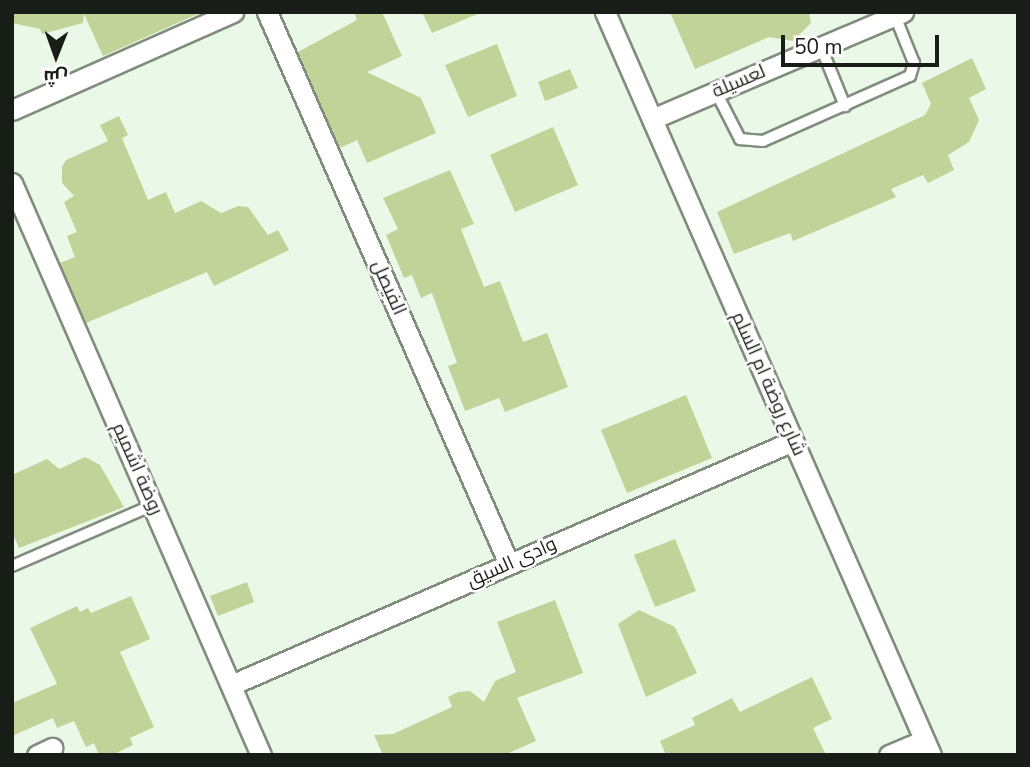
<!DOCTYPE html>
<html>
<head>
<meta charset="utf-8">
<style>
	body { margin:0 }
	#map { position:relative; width:1030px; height:767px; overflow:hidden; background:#eaf9e7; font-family:"Nunito Sans",Cairo,sans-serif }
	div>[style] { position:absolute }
	.building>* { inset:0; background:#c1d398 }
	.roads { filter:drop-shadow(2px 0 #808d7d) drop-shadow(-2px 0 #808d7d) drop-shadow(0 2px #808d7d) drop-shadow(0 -2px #808d7d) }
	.service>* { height:10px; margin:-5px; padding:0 5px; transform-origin:5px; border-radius:5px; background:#fff }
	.minor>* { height:19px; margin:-9.5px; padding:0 9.5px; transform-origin:9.5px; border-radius:9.5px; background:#fff }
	span { translate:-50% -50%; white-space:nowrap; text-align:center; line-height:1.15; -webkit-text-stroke:5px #fff; paint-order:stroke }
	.street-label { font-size:19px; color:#181d17 }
	.frame { position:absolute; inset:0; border:14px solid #181d17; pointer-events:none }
	.north { position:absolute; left:21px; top:21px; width:70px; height:70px; -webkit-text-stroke:5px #fff; paint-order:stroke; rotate:181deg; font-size:19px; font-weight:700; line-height:28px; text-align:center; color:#181d17 }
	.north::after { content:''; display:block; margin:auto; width:24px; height:32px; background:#181d17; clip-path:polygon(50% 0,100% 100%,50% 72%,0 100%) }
	.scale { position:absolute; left:781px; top:35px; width:158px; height:32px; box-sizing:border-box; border:4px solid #181d17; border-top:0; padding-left:9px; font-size:21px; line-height:24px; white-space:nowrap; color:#181d17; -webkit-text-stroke:5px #fff; paint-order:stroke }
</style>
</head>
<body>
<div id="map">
	<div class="building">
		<div style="clip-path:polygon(12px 12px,202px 12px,103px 56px,84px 14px,83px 23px,42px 34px,40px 29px,12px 23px)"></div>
		<div style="clip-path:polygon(354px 12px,382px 12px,402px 56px,367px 72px,421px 98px,436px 133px,367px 163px,357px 140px,340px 148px,298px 52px,357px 20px)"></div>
		<div style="clip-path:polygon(422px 12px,480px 12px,480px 13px,432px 33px)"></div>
		<div style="clip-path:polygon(670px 12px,809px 12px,811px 23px,793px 41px,769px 37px,695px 69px)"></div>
		<div style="clip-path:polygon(497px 44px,517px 96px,468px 117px,445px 65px)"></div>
		<div style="clip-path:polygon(972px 58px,986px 89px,969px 98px,979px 120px,969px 142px,948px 155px,954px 170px,928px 183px,923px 175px,891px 189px,896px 197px,793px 241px,790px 233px,734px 254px,717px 212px,925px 115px,931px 104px,922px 83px)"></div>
		<div style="clip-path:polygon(570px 69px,578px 88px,545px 101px,538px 82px)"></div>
		<div style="clip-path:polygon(119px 116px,128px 135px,122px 138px,148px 200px,166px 192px,175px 213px,201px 201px,221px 213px,238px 206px,248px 207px,268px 235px,278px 230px,289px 250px,214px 286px,207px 272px,86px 323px,60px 263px,75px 257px,67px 236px,77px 232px,64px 202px,74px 196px,62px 183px,62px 167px,66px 160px,108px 141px,100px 125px)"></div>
		<div style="clip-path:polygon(553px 127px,578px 185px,515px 212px,490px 155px)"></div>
		<div style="clip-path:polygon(450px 170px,474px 224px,461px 229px,484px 287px,500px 281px,523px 342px,547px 333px,568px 387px,505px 412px,499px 398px,465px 411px,448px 366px,457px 363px,432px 293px,421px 298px,412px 275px,404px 278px,386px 235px,398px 229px,383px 198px)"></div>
		<div style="clip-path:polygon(686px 395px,712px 458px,627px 493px,601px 430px)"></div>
		<div style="clip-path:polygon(85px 457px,100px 465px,124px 507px,19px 548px,12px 532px,12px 475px,47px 459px,59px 469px)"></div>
		<div style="clip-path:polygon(675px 539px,696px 591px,655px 607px,634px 555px)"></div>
		<div style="clip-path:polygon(247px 582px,254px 602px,218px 616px,210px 596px)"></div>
		<div style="clip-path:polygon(131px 596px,150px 639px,120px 652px,154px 727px,130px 738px,133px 745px,112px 755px,99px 755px,94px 743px,86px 747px,74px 721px,57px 728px,53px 718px,12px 736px,12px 703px,57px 684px,30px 628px,77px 606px,80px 612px,88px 608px,91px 613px)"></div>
		<div style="clip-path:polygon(555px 600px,583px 673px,517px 698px,536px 741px,504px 755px,383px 755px,374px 735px,393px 734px,452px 707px,448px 697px,458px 692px,470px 691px,484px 702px,495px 681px,516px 672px,497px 622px)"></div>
		<div style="clip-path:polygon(639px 610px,675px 627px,697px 673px,646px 697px,618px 624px)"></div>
		<div style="clip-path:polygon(812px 677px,832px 719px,813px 728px,826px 755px,666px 755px,660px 741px,695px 725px,692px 718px,732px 698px,740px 712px)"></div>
	</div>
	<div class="roads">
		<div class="service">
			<div style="left:821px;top:47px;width:64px;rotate:67.9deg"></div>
			<div style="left:716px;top:92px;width:53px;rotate:62.9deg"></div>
			<div style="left:740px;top:139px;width:23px;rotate:5deg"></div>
			<div style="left:763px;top:141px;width:161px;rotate:-23.9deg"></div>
			<div style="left:910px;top:76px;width:14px;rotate:-73deg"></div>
			<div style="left:914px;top:63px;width:51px;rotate:-112deg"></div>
			<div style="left:12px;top:566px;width:154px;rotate:-23.4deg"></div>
		</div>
		<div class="minor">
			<div style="left:267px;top:12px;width:603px;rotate:66.33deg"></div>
			<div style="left:605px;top:12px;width:811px;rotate:66.31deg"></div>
			<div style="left:12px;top:110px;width:242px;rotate:-23.9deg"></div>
			<div style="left:652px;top:119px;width:273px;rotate:-23.1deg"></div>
			<div style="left:12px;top:183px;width:624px;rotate:66.48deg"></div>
			<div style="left:231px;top:685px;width:613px;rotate:-23.47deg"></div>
			<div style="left:37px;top:755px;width:17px;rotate:-25deg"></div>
			<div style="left:889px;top:755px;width:38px;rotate:-23deg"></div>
		</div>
	</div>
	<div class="street-label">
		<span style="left:739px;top:82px;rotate:-23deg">لعسيلة</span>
		<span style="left:388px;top:288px;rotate:66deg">الفيصل</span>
		<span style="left:768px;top:384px;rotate:66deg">شارع روضة ام السلم</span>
		<span style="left:137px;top:469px;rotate:66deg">روضة اشميم</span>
		<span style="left:512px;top:563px;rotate:-24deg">وادى السيق</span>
	</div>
	<div class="frame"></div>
	<div class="north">ش</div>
	<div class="scale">50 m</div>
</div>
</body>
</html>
